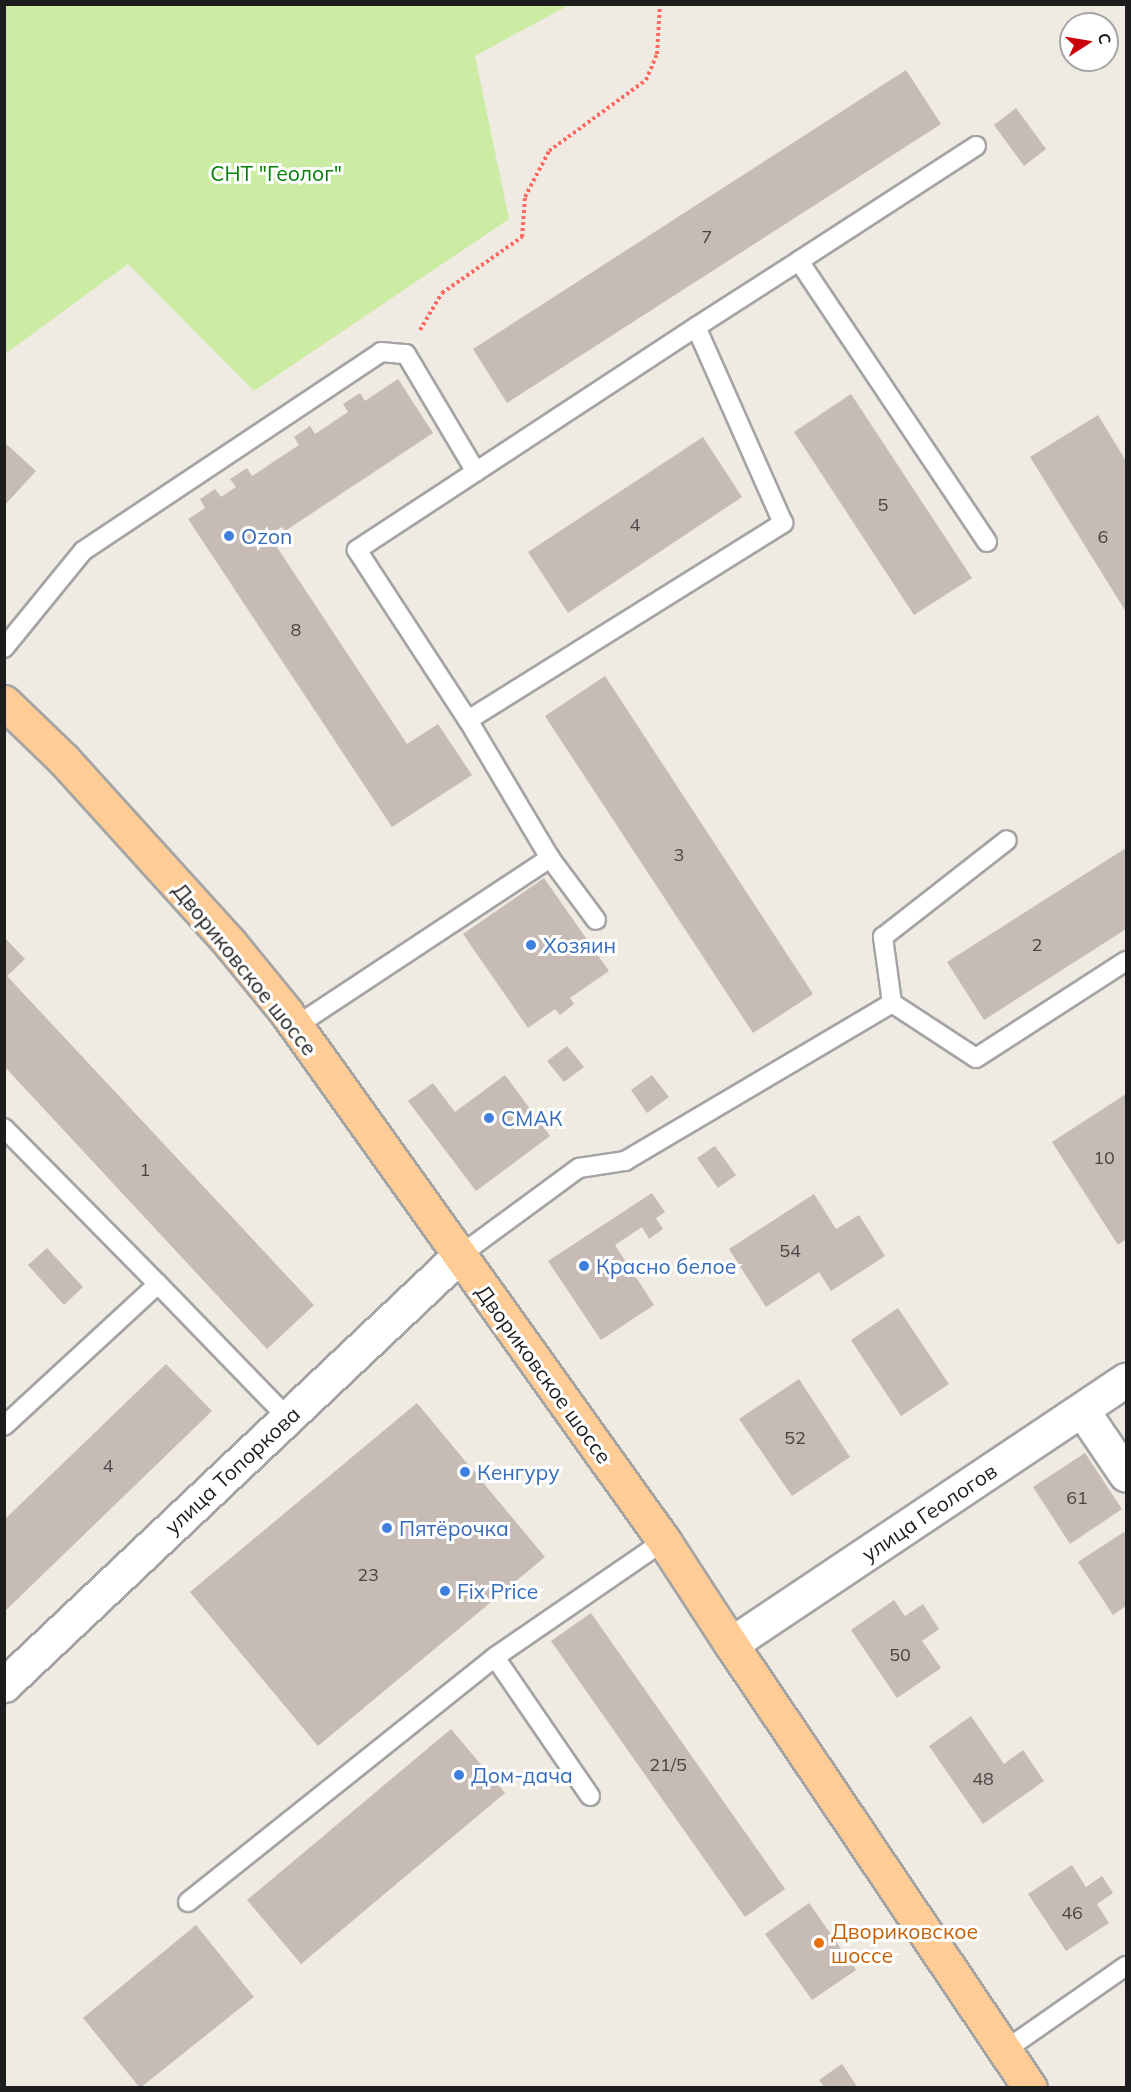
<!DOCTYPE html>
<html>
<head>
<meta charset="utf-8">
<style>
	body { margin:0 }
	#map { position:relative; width:1131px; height:2092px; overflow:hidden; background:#efeae2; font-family:Mulish,sans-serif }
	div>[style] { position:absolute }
	.grass>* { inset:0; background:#cceca4 }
	.building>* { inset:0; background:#c7bbb5 }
	.path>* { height:4px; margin-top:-2px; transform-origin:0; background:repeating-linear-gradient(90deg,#ff6962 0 3px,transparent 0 6px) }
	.roads { filter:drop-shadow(2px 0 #a4a4a4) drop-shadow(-2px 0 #a4a4a4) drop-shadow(0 2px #a4a4a4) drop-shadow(0 -2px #a4a4a4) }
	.lane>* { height:18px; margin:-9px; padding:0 9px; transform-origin:9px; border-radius:9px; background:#fff }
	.street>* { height:33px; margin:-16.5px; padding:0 16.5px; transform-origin:16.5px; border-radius:16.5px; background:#fff }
	.primary>* { height:33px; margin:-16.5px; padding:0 16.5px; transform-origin:16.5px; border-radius:16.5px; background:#ffcc96 }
	.dots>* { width:16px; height:16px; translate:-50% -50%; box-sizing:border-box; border:3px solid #fff; border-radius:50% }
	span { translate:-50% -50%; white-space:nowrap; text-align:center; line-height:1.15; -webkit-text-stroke:6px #fff; paint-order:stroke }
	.number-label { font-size:18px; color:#484443 }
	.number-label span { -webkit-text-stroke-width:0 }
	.park-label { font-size:21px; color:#058008 }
	.shop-label { font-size:21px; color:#366cbe }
	.left { translate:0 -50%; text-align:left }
	.street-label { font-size:21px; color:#1d1d1d }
	.food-label { font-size:21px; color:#c56008 }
	.frame { position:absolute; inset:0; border:6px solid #1d1d1d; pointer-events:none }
	.north { position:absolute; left:1059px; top:12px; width:60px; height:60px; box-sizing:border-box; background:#fff; border:2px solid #a5a5a5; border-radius:50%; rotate:78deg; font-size:16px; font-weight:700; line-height:24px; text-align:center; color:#1d1d1d }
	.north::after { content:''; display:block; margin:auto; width:21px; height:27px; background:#c9000c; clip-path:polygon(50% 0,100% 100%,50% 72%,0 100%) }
</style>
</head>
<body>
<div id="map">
	<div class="grass">
		<div style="clip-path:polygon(5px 4px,569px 4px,569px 5px,475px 56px,509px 219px,254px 391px,128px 264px,5px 354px)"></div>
	</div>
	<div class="building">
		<div style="clip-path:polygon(906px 70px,941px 124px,507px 403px,473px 349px)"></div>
		<div style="clip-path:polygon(1016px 108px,1046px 149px,1024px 166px,994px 125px)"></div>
		<div style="clip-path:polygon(398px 379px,433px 433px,285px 531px,282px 527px,269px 535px,407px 744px,438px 724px,472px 775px,392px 827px,188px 519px,205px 508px,200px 499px,215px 489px,221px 497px,236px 487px,230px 479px,247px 468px,252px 476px,299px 445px,294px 437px,310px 426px,315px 434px,348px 412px,343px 404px,360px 393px,365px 401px)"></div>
		<div style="clip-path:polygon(851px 394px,972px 578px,914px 615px,794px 432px)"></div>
		<div style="clip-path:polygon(1098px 415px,1126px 461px,1126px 612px,1030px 457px)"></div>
		<div style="clip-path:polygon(703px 437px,742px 497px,568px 613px,528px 552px)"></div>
		<div style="clip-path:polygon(4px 442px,36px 471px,4px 506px)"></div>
		<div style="clip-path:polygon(605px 676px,813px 994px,753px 1033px,545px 716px)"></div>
		<div style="clip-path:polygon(1126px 848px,1126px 929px,984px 1020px,947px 962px)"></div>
		<div style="clip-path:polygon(544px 878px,609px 971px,570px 998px,574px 1004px,560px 1015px,555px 1009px,528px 1028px,463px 934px)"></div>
		<div style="clip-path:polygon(4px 937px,25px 959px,7px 976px,314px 1305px,267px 1349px,4px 1066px)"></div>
		<div style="clip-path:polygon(567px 1046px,584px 1067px,564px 1082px,547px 1061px)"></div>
		<div style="clip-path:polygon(505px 1075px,550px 1136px,476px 1191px,408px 1101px,433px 1083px,455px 1112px)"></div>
		<div style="clip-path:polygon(652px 1075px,669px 1097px,647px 1113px,631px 1090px)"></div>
		<div style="clip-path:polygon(1126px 1094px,1126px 1239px,1118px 1245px,1052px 1142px)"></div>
		<div style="clip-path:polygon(715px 1146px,736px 1175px,718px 1188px,697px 1158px)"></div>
		<div style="clip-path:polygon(652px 1193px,665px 1212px,656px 1218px,663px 1229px,649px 1239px,642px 1227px,615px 1245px,654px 1305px,601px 1340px,548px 1261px)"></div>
		<div style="clip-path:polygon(814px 1194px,836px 1229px,859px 1215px,885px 1256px,831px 1291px,819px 1272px,766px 1307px,729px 1249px)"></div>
		<div style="clip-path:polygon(47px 1248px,83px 1287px,64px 1305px,28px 1265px)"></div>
		<div style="clip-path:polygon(898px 1308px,949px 1384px,901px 1416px,851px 1340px)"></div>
		<div style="clip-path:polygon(166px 1364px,212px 1411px,4px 1612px,4px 1520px)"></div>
		<div style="clip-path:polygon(799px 1379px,850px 1457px,792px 1496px,739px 1419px)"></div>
		<div style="clip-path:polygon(417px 1403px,545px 1557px,318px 1746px,190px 1592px)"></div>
		<div style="clip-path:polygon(1085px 1453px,1122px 1509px,1070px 1544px,1033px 1487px)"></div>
		<div style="clip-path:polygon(1124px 1532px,1126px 1536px,1126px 1606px,1113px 1615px,1078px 1562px)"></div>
		<div style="clip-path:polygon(894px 1600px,905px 1616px,923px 1604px,939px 1629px,922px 1641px,941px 1668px,897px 1698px,851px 1630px)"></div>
		<div style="clip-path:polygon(591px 1613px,785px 1889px,745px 1917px,551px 1641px)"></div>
		<div style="clip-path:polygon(971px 1716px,1004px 1764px,1023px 1750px,1044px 1781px,983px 1824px,929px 1746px)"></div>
		<div style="clip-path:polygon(451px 1729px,505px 1793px,301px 1964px,247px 1900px)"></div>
		<div style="clip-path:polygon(1072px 1865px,1086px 1887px,1102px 1876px,1113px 1893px,1097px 1904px,1109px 1923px,1066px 1951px,1028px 1894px)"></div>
		<div style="clip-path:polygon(809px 1903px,856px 1970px,812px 2000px,765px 1934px)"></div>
		<div style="clip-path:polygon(196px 1925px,254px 1997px,140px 2088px,83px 2018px)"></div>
		<div style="clip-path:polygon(842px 2064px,858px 2088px,825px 2088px,819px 2080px)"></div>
	</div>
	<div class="path">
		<div style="left:420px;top:330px;width:43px;rotate:-59.3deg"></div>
		<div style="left:442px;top:293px;width:98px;rotate:-35deg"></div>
		<div style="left:522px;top:237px;width:40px;rotate:-85.7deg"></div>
		<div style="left:525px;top:197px;width:52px;rotate:-62.4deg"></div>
		<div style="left:549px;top:151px;width:120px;rotate:-36.2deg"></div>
		<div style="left:646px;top:80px;width:28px;rotate:-67deg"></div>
		<div style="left:657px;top:54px;width:50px;rotate:-86.6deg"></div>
	</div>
	<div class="roads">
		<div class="lane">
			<div style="left:976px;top:146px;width:211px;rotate:147deg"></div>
			<div style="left:799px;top:261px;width:338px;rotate:56.2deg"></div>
			<div style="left:696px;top:327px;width:122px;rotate:-32.7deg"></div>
			<div style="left:4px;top:648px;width:125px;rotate:-50.8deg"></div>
			<div style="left:83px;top:551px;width:358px;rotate:-33.7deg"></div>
			<div style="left:381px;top:352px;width:25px;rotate:5deg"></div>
			<div style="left:406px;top:354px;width:137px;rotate:59.3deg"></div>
			<div style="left:468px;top:720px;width:372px;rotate:-32deg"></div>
			<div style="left:783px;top:523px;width:214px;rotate:-113.9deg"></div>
			<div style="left:696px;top:327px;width:406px;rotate:146.7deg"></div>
			<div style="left:357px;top:550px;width:203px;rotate:56.9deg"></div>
			<div style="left:468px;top:720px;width:161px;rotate:59.3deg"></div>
			<div style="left:892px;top:1003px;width:67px;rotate:-97.8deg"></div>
			<div style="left:883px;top:937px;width:157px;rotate:-38deg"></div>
			<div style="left:296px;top:1026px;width:305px;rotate:-33.5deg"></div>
			<div style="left:550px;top:858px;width:77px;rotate:53.4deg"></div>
			<div style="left:4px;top:1128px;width:219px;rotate:45.4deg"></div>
			<div style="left:158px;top:1284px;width:209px;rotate:137.3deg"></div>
			<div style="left:459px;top:1256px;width:149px;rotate:-36.3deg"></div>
			<div style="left:579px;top:1168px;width:47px;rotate:-8.7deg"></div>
			<div style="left:625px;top:1161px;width:310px;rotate:-30.6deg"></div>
			<div style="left:892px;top:1003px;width:100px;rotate:33.2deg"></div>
			<div style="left:976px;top:1058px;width:179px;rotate:-32.9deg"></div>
			<div style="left:158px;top:1284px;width:187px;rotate:45.9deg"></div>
			<div style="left:590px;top:1796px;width:168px;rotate:-124.4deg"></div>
			<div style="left:495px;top:1657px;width:205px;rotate:-34.5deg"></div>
			<div style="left:188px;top:1902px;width:393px;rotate:-38.6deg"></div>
			<div style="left:1004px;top:2051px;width:149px;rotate:-34.9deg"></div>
		</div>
		<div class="street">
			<div style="left:1082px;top:1410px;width:78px;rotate:55.9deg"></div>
			<div style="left:731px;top:1644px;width:475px;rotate:-33.8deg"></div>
			<div style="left:4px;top:1685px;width:625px;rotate:-43.32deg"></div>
		</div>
		<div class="primary">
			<div style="left:4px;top:702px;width:83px;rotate:44deg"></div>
			<div style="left:64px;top:760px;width:246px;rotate:47.8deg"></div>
			<div style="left:229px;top:942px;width:90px;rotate:50.8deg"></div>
			<div style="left:286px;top:1012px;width:650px;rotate:54.45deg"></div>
			<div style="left:664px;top:1541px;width:123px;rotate:57deg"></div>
			<div style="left:731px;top:1644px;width:535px;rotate:56.04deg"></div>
		</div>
	</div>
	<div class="dots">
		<div style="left:229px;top:536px;background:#3f7fe0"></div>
		<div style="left:531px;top:945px;background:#3f7fe0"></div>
		<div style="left:489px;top:1118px;background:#3f7fe0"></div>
		<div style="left:584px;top:1266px;background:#3f7fe0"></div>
		<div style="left:465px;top:1472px;background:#3f7fe0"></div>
		<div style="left:387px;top:1528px;background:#3f7fe0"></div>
		<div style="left:445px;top:1591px;background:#3f7fe0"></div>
		<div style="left:459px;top:1775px;background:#3f7fe0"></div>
		<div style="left:819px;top:1943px;background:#e8710a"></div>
	</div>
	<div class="number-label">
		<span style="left:707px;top:237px">7</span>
		<span style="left:883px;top:505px">5</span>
		<span style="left:635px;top:525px">4</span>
		<span style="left:1103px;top:537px">6</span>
		<span style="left:296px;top:630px">8</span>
		<span style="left:679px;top:855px">3</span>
		<span style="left:1037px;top:945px">2</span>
		<span style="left:1104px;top:1158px">10</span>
		<span style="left:145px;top:1170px">1</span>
		<span style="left:790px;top:1251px">54</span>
		<span style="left:795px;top:1438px">52</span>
		<span style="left:108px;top:1466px">4</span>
		<span style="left:1077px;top:1498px">61</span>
		<span style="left:368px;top:1575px">23</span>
		<span style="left:900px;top:1655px">50</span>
		<span style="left:668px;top:1765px">21/5</span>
		<span style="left:983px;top:1779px">48</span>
		<span style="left:1072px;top:1913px">46</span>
	</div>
	<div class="park-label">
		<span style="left:276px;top:173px">СНТ "Геолог"</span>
	</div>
	<div class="shop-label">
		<span class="left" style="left:241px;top:536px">Ozon</span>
		<span class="left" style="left:543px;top:945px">Хозяин</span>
		<span class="left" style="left:501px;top:1118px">СМАК</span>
		<span class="left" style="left:596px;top:1266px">Красно белое</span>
		<span class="left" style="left:477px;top:1472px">Кенгуру</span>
		<span class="left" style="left:399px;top:1528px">Пятёрочка</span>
		<span class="left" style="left:457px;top:1591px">Fix Price</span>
		<span class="left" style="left:471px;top:1775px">Дом-дача</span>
	</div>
	<div class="street-label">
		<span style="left:245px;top:969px;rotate:51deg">Двориковское шоссе</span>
		<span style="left:544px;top:1374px;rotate:54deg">Двориковское шоссе</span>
		<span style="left:232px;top:1470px;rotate:-43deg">улица Топоркова</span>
		<span style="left:929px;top:1512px;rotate:-34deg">улица Геологов</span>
	</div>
	<div class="food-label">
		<span class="left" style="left:831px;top:1943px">Двориковское<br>шоссе</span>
	</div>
	<div class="frame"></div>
	<div class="north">С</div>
</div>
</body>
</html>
